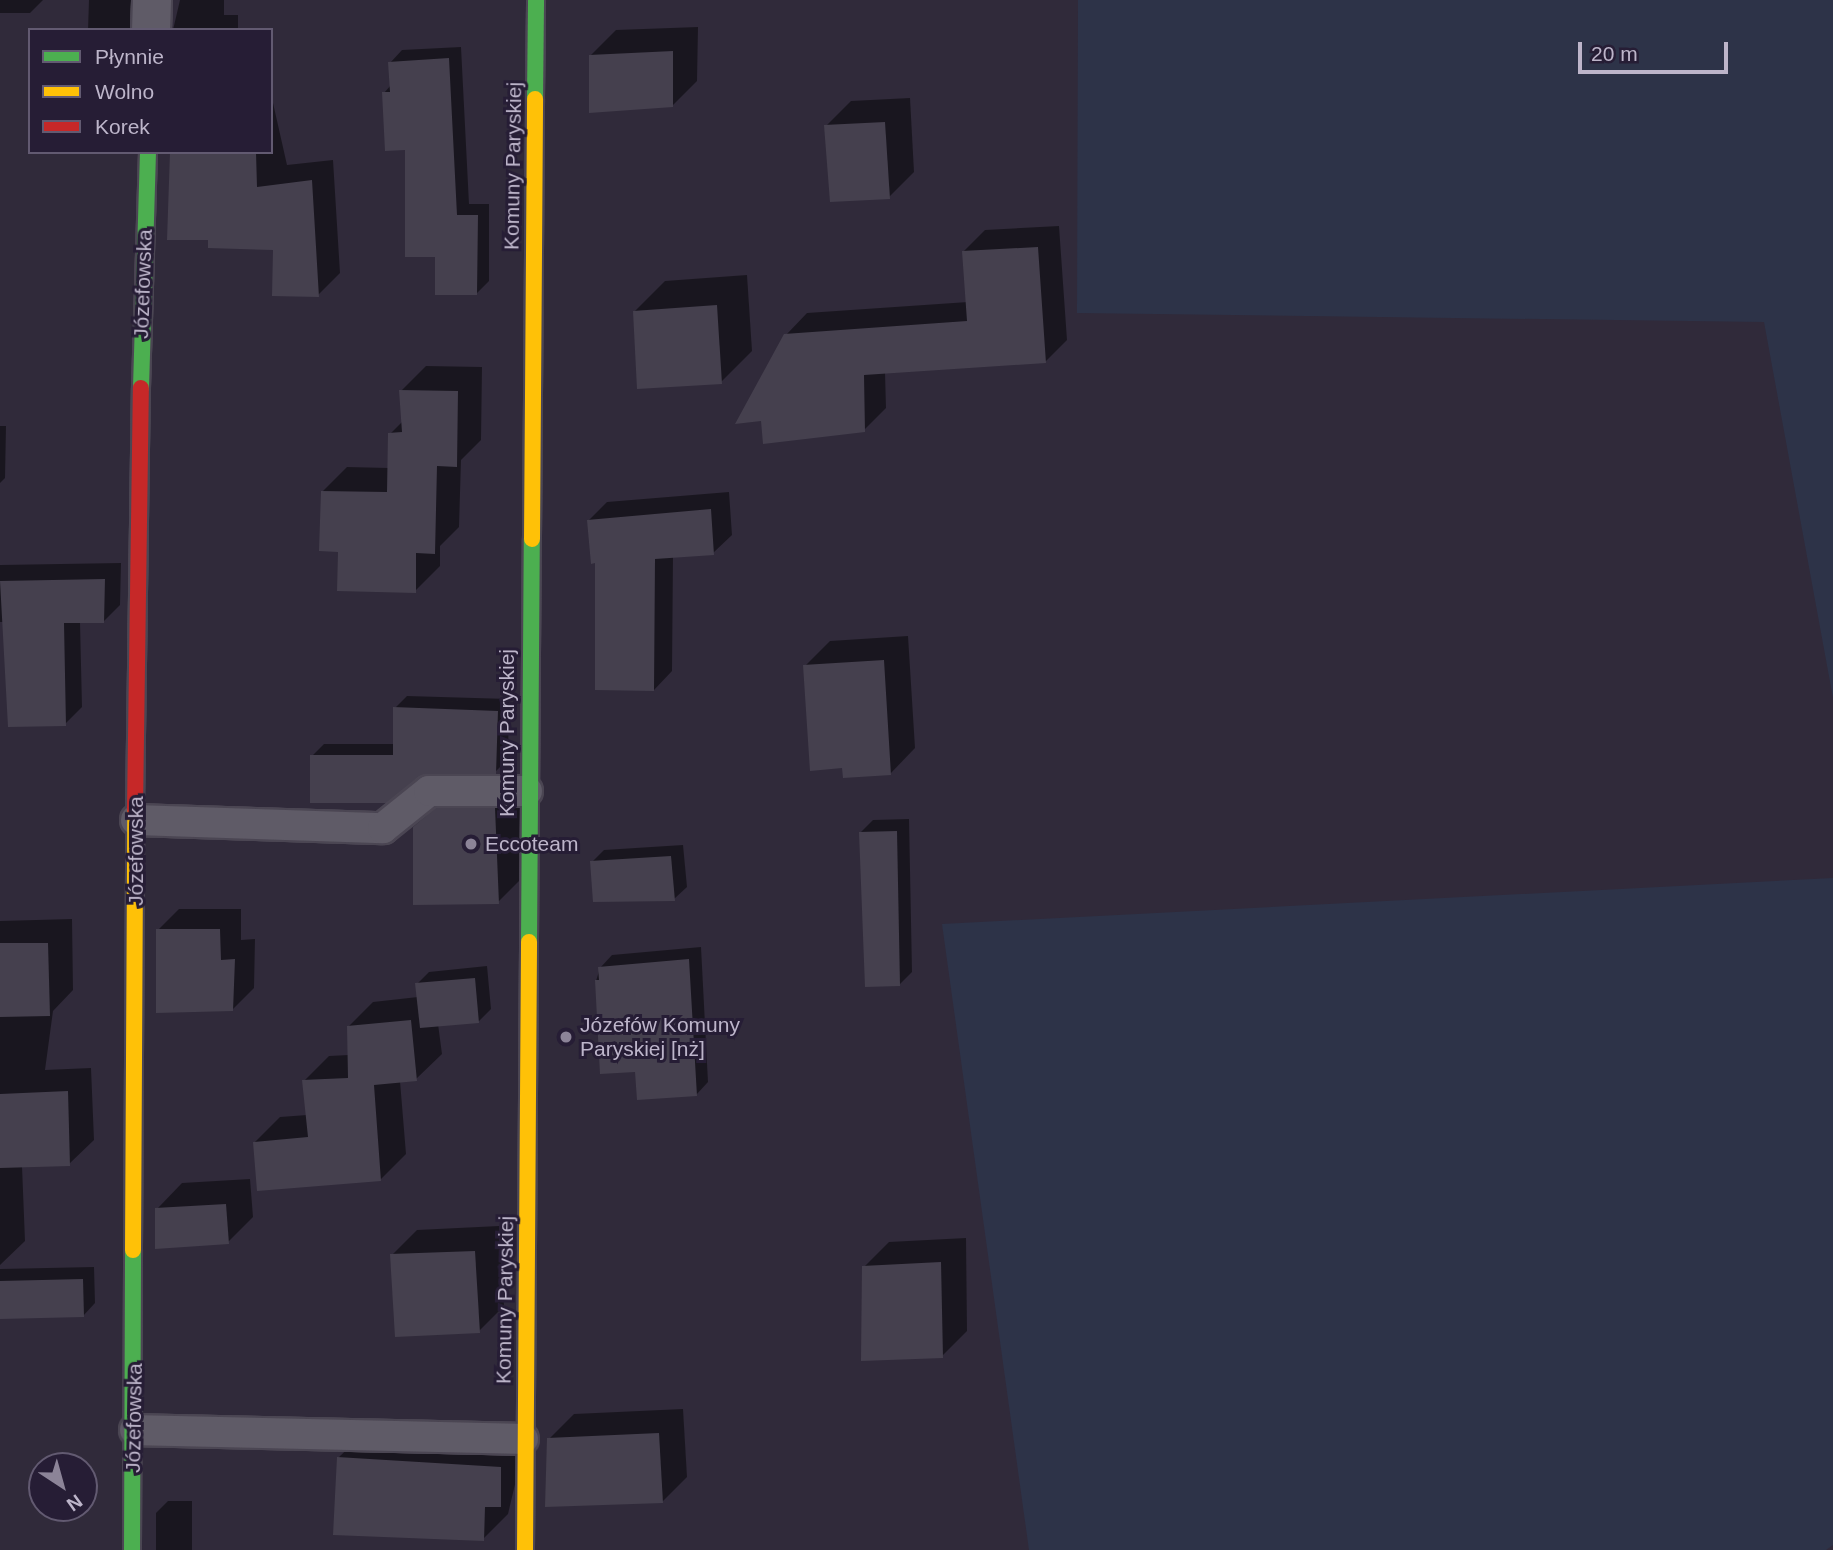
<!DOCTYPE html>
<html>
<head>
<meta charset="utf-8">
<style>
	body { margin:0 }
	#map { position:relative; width:1833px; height:1550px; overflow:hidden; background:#302a3a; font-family:Arial,sans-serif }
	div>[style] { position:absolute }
	.green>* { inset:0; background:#2d3348 }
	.shadow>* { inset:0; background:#0007 }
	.building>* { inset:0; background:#45404e }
	.roads { filter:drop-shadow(2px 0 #4b4653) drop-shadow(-2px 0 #4b4653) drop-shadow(0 2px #4b4653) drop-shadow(0 -2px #4b4653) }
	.lane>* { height:30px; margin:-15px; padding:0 15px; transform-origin:15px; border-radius:15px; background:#5f5b67 }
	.street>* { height:38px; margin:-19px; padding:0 19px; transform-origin:19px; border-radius:19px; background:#5f5b67 }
	.fast>* { height:16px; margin:-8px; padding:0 8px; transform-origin:8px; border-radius:8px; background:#4caf50 }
	.slow>* { height:16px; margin:-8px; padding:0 8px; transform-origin:8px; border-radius:8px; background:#ffc107 }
	.jam>* { height:16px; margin:-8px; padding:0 8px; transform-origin:8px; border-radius:8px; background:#c62828 }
	.dots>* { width:19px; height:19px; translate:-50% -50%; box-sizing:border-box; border:4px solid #261d35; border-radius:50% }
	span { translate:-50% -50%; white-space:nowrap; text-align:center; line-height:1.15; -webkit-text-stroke:6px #261d35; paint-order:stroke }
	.street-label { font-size:21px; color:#bdb5ca }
	.poi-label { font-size:21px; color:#bdb5ca }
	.left { translate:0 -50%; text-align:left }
	.legend { position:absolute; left:28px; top:28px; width:245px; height:126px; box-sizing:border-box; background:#261d35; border:2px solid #625a71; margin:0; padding:9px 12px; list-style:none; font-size:21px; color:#bdb5ca }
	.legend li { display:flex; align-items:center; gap:14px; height:35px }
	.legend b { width:35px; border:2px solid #625a71 }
	.north { position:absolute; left:28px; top:1452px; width:70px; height:70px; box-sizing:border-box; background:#261d35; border:2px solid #625a71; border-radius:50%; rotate:144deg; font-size:19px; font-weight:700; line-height:28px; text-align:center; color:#bdb5ca }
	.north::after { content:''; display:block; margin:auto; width:24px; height:32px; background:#8c8498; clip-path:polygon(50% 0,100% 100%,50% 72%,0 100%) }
	.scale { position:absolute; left:1578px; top:42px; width:150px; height:32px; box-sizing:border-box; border:4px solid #bdb5ca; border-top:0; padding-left:9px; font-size:21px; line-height:24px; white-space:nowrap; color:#bdb5ca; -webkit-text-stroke:5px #261d35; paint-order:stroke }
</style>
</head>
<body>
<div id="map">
	<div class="green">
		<div style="clip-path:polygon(1078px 0,1833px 0,1833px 698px,1764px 322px,1077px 313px)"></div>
		<div style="clip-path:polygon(1833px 878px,1833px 1545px,1826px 1550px,1029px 1550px,942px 924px)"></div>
	</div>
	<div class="shadow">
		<div style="clip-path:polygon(0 0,43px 0,30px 13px,0 13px)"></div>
		<div style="clip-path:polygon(89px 0,153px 0,170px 30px,88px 30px)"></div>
		<div style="clip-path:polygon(180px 0,224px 0,224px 15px,238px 15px,238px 30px,173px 30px)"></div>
		<div style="clip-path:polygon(698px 27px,697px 81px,672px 106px,591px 55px,616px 30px)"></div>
		<div style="clip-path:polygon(461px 47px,469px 204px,489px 204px,489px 281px,477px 293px,437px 255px,406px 148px,384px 93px,391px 85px,390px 63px,402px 50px)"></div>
		<div style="clip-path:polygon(271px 94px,287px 165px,333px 160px,340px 273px,318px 295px,274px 248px,209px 238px,172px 152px,271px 152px)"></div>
		<div style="clip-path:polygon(910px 98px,914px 172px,889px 197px,826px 126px,851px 101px)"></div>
		<div style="clip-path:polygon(1059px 226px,1067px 340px,1046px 361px,885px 372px,886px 408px,864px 430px,786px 335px,807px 313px,968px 302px,964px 251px,985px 230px)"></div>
		<div style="clip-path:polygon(747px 275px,752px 351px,721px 382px,634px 312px,665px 281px)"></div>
		<div style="clip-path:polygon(426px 366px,482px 367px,481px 440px,461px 460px,459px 527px,440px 546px,440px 566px,415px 591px,340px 550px,322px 492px,347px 467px,389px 468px,390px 434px,403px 421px,401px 391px)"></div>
		<div style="clip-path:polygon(0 426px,6px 426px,5px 478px,0 483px)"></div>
		<div style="clip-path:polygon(729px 492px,732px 535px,713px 553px,673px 556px,672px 671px,654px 690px,597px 561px,588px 521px,607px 502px)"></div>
		<div style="clip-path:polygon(121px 563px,120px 605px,103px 622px,80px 622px,82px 707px,65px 724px,8px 622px,0 622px,0 565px)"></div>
		<div style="clip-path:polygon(908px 636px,915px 748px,890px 774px,844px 766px,805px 666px,830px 641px)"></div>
		<div style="clip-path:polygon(407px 696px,509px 699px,508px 759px,495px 772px,312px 756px,324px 744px,395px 744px,395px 708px)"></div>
		<div style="clip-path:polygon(520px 784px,523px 877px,498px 902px,414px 827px,440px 802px)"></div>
		<div style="clip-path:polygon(909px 819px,912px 972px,900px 984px,860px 833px,873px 820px)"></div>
		<div style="clip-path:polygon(683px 845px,687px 887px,674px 899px,592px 862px,604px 850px)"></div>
		<div style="clip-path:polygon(179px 909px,241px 909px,241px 940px,255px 939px,254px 988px,233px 1009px,158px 930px)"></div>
		<div style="clip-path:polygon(72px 919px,73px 990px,53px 1011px,45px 1070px,91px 1068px,94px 1140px,69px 1164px,22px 1166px,25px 1241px,0 1265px,0 921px)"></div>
		<div style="clip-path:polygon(701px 947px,708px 1082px,696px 1095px,636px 1070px,596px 981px,600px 968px,612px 955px)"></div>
		<div style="clip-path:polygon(487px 966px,491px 1009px,479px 1021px,438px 1024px,442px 1054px,416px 1079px,400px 1081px,406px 1154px,381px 1179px,255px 1142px,280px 1117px,307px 1115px,304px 1081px,329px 1056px,349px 1055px,348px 1027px,373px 1002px,418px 997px,417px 984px,429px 972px)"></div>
		<div style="clip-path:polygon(250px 1179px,253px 1217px,228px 1242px,157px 1209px,182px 1183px)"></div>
		<div style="clip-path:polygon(499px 1226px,504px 1306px,479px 1331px,392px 1255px,417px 1230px)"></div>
		<div style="clip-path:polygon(966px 1238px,967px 1331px,942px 1356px,863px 1359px,864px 1267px,889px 1242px)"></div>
		<div style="clip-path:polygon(94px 1267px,95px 1303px,83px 1316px,0 1318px,0 1269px)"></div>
		<div style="clip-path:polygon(683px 1409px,687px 1477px,662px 1502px,549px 1439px,574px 1414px)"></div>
		<div style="clip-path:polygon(364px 1433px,525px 1442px,508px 1514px,483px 1539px,338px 1458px)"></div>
		<div style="clip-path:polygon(168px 1501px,192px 1501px,192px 1550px,156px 1550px,156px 1513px)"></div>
	</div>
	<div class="building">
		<div style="clip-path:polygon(673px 51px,673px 107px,589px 113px,589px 55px)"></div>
		<div style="clip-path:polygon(449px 58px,457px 215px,478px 215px,477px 295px,435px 295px,435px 257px,405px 257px,405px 150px,385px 151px,382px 92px,390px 92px,388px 62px)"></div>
		<div style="clip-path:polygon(885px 122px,890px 199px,830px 202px,824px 125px)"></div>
		<div style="clip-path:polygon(170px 152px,256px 152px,257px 187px,312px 180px,319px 297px,272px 296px,273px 250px,208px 248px,208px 240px,167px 240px)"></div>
		<div style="clip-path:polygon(1038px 247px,1046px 363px,864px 375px,865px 432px,763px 444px,761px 421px,735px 424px,784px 334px,967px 321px,962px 251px)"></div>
		<div style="clip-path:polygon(717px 305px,722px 384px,637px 389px,633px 311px)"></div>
		<div style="clip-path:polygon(399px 390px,458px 391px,457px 467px,437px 466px,435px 554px,416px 553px,416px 593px,337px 591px,338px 552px,319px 551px,321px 491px,387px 492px,388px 433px,402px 432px)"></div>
		<div style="clip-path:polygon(711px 509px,714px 555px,655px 559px,654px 691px,595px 690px,595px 563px,591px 564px,587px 520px)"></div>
		<div style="clip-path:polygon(105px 579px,104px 623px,64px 623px,66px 726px,8px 727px,0 581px)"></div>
		<div style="clip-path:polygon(884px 660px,891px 775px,843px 778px,842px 768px,810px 771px,803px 665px)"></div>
		<div style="clip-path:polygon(393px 707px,498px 711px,496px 774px,428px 774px,387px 803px,310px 803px,310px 755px,393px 755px)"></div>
		<div style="clip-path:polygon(435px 808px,495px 808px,499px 904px,413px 905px,413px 827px)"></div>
		<div style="clip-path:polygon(897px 831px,900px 986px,865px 987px,859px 832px)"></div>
		<div style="clip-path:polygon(671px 856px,675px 901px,593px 902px,590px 861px)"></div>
		<div style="clip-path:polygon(156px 929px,220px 929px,221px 960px,235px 959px,233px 1011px,156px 1013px)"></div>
		<div style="clip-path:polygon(0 943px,48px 943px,50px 1016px,0 1017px)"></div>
		<div style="clip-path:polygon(689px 959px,697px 1096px,637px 1100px,635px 1072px,600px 1074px,595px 980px,599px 980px,598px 967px)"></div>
		<div style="clip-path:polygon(475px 978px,479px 1023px,420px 1028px,415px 983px)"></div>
		<div style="clip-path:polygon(411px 1020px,417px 1081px,374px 1085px,381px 1181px,257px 1191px,253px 1142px,308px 1137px,302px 1080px,348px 1078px,347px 1026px)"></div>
		<div style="clip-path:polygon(68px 1091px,70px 1166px,0 1168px,0 1094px)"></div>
		<div style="clip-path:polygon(226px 1204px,229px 1244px,155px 1249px,155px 1208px)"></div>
		<div style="clip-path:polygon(475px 1251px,480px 1333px,395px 1337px,390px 1254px)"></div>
		<div style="clip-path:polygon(941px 1262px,943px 1358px,861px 1361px,862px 1266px)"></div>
		<div style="clip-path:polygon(83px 1279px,84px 1317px,0 1319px,0 1281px)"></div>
		<div style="clip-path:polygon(659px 1433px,663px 1503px,545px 1507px,547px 1438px)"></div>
		<div style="clip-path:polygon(337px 1457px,501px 1467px,501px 1507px,485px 1507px,484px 1541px,333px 1535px)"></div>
	</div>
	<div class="roads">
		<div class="lane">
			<div style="left:136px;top:820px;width:247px;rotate:1.9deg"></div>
			<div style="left:383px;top:828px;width:59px;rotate:-38.8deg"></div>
			<div style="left:429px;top:791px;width:98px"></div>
			<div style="left:135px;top:1430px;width:388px;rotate:1.3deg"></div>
		</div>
		<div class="street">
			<div style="left:151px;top:30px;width:30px;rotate:-88deg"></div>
		</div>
		<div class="fast">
			<div style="left:535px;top:99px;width:99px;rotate:-89.4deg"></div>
			<div style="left:141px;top:388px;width:236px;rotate:-88.3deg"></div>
			<div style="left:529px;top:942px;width:403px;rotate:-89.6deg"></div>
			<div style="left:132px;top:1550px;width:300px;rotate:-89.8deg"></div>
		</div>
		<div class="slow">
			<div style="left:532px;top:539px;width:440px;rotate:-89.6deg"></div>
			<div style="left:133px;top:1250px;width:441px;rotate:-89.7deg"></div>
			<div style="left:525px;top:1550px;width:608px;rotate:-89.62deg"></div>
		</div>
		<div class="jam">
			<div style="left:135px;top:809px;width:421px;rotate:-89.2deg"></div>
		</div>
	</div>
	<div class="dots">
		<div style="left:471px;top:844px;background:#8c8498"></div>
		<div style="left:566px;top:1037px;background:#8c8498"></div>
	</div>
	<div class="street-label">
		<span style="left:513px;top:166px;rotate:-89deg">Komuny Paryskiej</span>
		<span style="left:143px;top:284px;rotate:-88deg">Józefowska</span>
		<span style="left:507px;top:733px;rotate:-90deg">Komuny Paryskiej</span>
		<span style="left:136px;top:851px;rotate:-90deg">Józefowska</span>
		<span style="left:505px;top:1300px;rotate:-89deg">Komuny Paryskiej</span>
		<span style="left:134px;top:1418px;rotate:-89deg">Józefowska</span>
	</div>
	<div class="poi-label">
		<span class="left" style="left:485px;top:844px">Eccoteam</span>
		<span class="left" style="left:580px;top:1037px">Józefów Komuny<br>Paryskiej [nż]</span>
	</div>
	<ul class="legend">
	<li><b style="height:9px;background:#4caf50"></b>Płynnie</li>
	<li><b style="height:9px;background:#ffc107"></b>Wolno</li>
	<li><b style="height:9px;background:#c62828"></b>Korek</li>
	</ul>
	<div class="north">N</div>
	<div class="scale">20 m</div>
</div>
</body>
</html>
